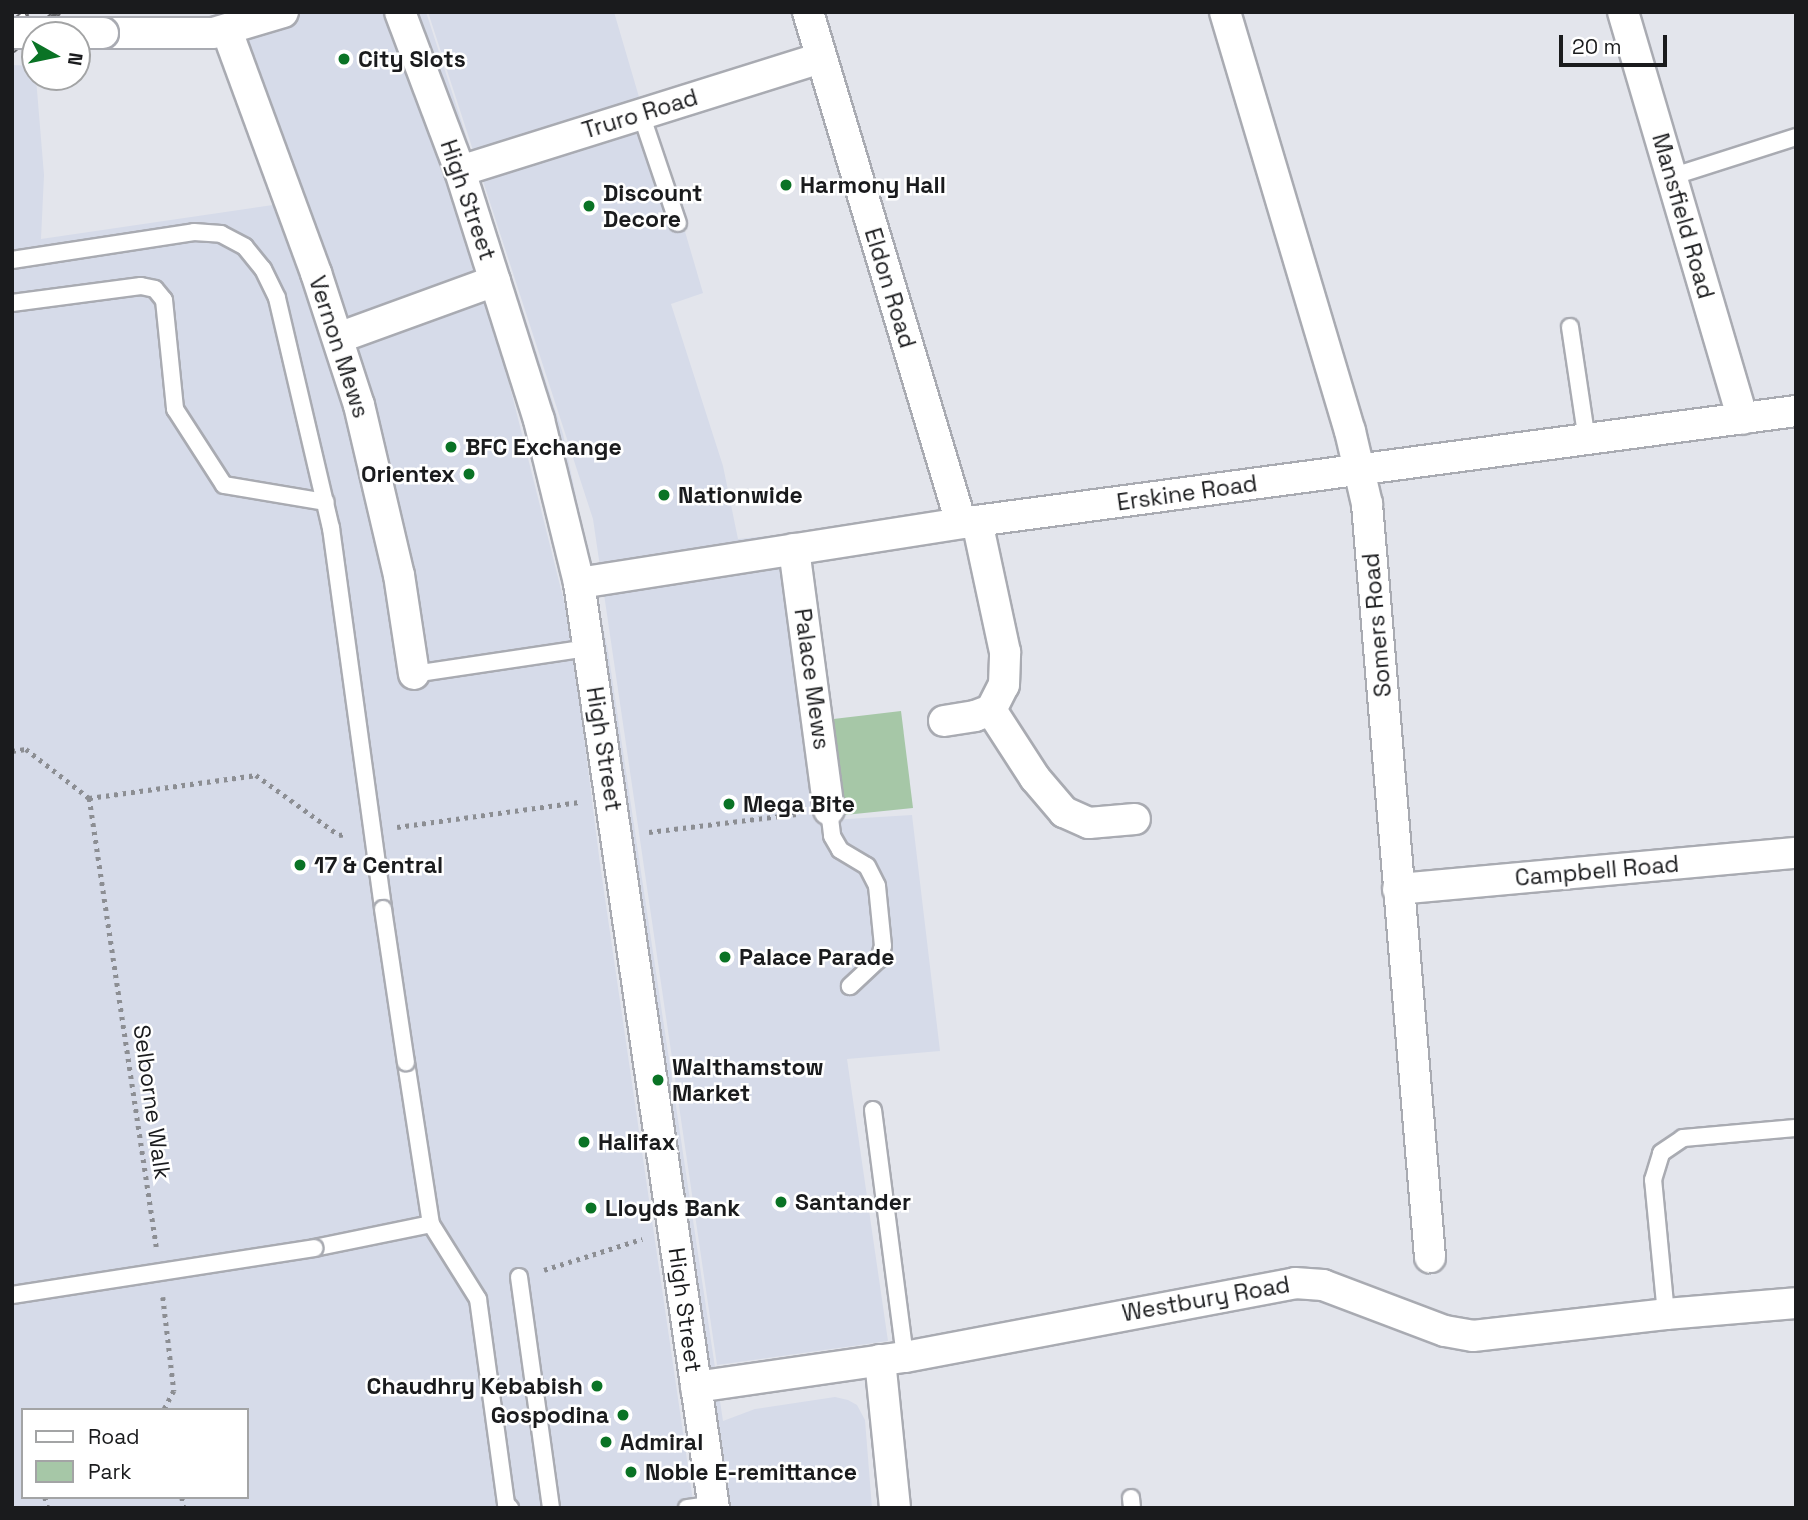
<!DOCTYPE html>
<html>
<head>
<meta charset="utf-8">
<style>
	body { margin:0 }
	#map { position:relative; width:1808px; height:1520px; overflow:hidden; background:#e3e5ec; font-family:"Space Grotesk",sans-serif }
	div>[style] { position:absolute }
	.built>* { inset:0; background:#d6dbe9 }
	.green>* { inset:0; background:#a6c7a7 }
	.path>* { height:4.5px; margin-top:-2.25px; transform-origin:0; background:repeating-linear-gradient(90deg,#8c8e93 0 3.5px,transparent 0 8.5px) }
	.roads { filter:drop-shadow(2px 0 #a9abb2) drop-shadow(-2px 0 #a9abb2) drop-shadow(0 2px #a9abb2) drop-shadow(0 -2px #a9abb2) }
	.lane>* { height:16px; margin:-8px; padding:0 8px; transform-origin:8px; border-radius:8px; background:#fff }
	.street>* { height:30px; margin:-15px; padding:0 15px; transform-origin:15px; border-radius:15px; background:#fff }
	.rail>* { height:8px; margin-top:-4px; transform-origin:0; background:repeating-linear-gradient(90deg,#fff 0 16px,#6a6b6f 0 32px); box-sizing:border-box; border-block:2px solid #6a6b6f }
	.bridges { filter:drop-shadow(2px 0 #a9abb2) drop-shadow(-2px 0 #a9abb2) drop-shadow(0 2px #a9abb2) drop-shadow(0 -2px #a9abb2) }
	.lane-bridge>* { height:16px; margin:-8px; padding:0 8px; transform-origin:8px; border-radius:8px; background:#fff }
	.street-bridge>* { height:30px; margin:-15px; padding:0 15px; transform-origin:15px; border-radius:15px; background:#fff }
	.dots>* { width:19px; height:19px; translate:-50% -50%; box-sizing:border-box; border:4px solid #fff; border-radius:50% }
	span { translate:-50% -50%; white-space:nowrap; text-align:center; line-height:1.15; -webkit-text-stroke:5px #fff; paint-order:stroke }
	.poi-label { font-size:23px; color:#1a1b1d; font-weight:700 }
	.left { translate:0 -50%; text-align:left }
	.right { translate:-100% -50%; text-align:right }
	.street-label { font-size:23px; color:#1a1b1d }
	.frame { position:absolute; inset:0; border:14px solid #1a1b1d; pointer-events:none }
	.legend { position:absolute; left:21px; top:1408px; width:228px; height:91px; box-sizing:border-box; background:#fff; border:2px solid #a3a4a5; margin:0; padding:9px 12px; list-style:none; font-size:21px; color:#1a1b1d }
	.legend li { display:flex; align-items:center; gap:14px; height:35px }
	.legend b { width:35px; border:2px solid #a3a4a5 }
	.north { position:absolute; left:21px; top:21px; width:70px; height:70px; box-sizing:border-box; background:#fff; border:2px solid #a3a4a5; border-radius:50%; rotate:99deg; font-size:19px; font-weight:700; line-height:28px; text-align:center; color:#1a1b1d }
	.north::after { content:''; display:block; margin:auto; width:24px; height:32px; background:#0a7325; clip-path:polygon(50% 0,100% 100%,50% 72%,0 100%) }
	.scale { position:absolute; left:1559px; top:35px; width:108px; height:32px; box-sizing:border-box; border:4px solid #1a1b1d; border-top:0; padding-left:9px; font-size:21px; line-height:24px; white-space:nowrap; color:#1a1b1d; -webkit-text-stroke:5px #fff; paint-order:stroke }
</style>
</head>
<body>
<div id="map">
	<div class="built">
		<div style="clip-path:polygon(evenodd,221px 12px,426px 12px,563px 434px,608px 651px,723px 1421px,755px 1409px,835px 1397px,848px 1400px,857px 1405px,865px 1420px,872px 1508px,709px 1508px,578px 652px,530px 435px,498px 339px,570px 625px,600px 864px,694px 1508px,12px 1508px,12px 65px,35px 66px,44px 175px,41px 239px,293px 202px,221px 12px,23px 1410px,247px 1410px,247px 1497px,23px 1497px,23px 1410px)"></div>
		<div style="clip-path:polygon(428px 12px,614px 12px,644px 114px,650px 112px,703px 293px,671px 304px,723px 466px,738px 539px,791px 534px,831px 820px,912px 815px,940px 1051px,847px 1059px,888px 1341px,717px 1365px,593px 519px)"></div>
	</div>
	<div class="green">
		<div style="clip-path:polygon(901px 711px,913px 808px,835px 816px,825px 720px)"></div>
	</div>
	<div class="path">
		<div style="left:12px;top:751px;width:14px;rotate:-8deg"></div>
		<div style="left:26px;top:749px;width:80px;rotate:37.9deg"></div>
		<div style="left:397px;top:827px;width:184px;rotate:-7.8deg"></div>
		<div style="left:649px;top:832px;width:149px;rotate:-6.9deg"></div>
		<div style="left:156px;top:1247px;width:454px;rotate:-98.5deg"></div>
		<div style="left:89px;top:798px;width:169px;rotate:-7.8deg"></div>
		<div style="left:256px;top:775px;width:102px;rotate:35.9deg"></div>
		<div style="left:339px;top:835px;width:8px;rotate:-7deg"></div>
		<div style="left:544px;top:1270px;width:103px;rotate:-17.6deg"></div>
		<div style="left:163px;top:1297px;width:95px;rotate:83.3deg"></div>
		<div style="left:174px;top:1391px;width:21px;rotate:118deg"></div>
		<div style="left:45px;top:1497px;width:11px;rotate:75deg"></div>
		<div style="left:182px;top:1497px;width:11px;rotate:80deg"></div>
	</div>
	<div class="roads">
		<div class="lane">
			<div style="left:641px;top:114px;width:115px;rotate:71.3deg"></div>
			<div style="left:1671px;top:177px;width:131px;rotate:-17.7deg"></div>
			<div style="left:12px;top:260px;width:184px;rotate:-8.7deg"></div>
			<div style="left:194px;top:232px;width:27px;rotate:4deg"></div>
			<div style="left:221px;top:234px;width:27px;rotate:28deg"></div>
			<div style="left:245px;top:247px;width:28px;rotate:51deg"></div>
			<div style="left:263px;top:269px;width:32px;rotate:64deg"></div>
			<div style="left:277px;top:298px;width:236px;rotate:76.8deg"></div>
			<div style="left:331px;top:528px;width:385px;rotate:82.2deg"></div>
			<div style="left:12px;top:303px;width:130px;rotate:-7.5deg"></div>
			<div style="left:141px;top:286px;width:14px;rotate:12deg"></div>
			<div style="left:155px;top:289px;width:14px;rotate:51deg"></div>
			<div style="left:164px;top:300px;width:110px;rotate:84.2deg"></div>
			<div style="left:175px;top:409px;width:90px;rotate:57.2deg"></div>
			<div style="left:224px;top:485px;width:103px;rotate:9.5deg"></div>
			<div style="left:1570px;top:327px;width:115px;rotate:81.5deg"></div>
			<div style="left:414px;top:674px;width:177px;rotate:-8.5deg"></div>
			<div style="left:829px;top:810px;width:26px;rotate:83deg"></div>
			<div style="left:832px;top:836px;width:16px;rotate:60deg"></div>
			<div style="left:840px;top:850px;width:31px;rotate:31deg"></div>
			<div style="left:867px;top:866px;width:22px;rotate:63deg"></div>
			<div style="left:877px;top:886px;width:60px;rotate:84.3deg"></div>
			<div style="left:883px;top:946px;width:14px;rotate:107deg"></div>
			<div style="left:879px;top:959px;width:40px;rotate:137deg"></div>
			<div style="left:873px;top:1110px;width:249px;rotate:82.6deg"></div>
			<div style="left:431px;top:1224px;width:89px;rotate:57.9deg"></div>
			<div style="left:478px;top:1299px;width:207px;rotate:82.2deg"></div>
			<div style="left:506px;top:1504px;width:6px;rotate:45deg"></div>
			<div style="left:314px;top:1248px;width:119px;rotate:-11.6deg"></div>
			<div style="left:431px;top:1224px;width:164px;rotate:-98.8deg"></div>
			<div style="left:519px;top:1277px;width:233px;rotate:82.1deg"></div>
			<div style="left:1666px;top:1314px;width:135px;rotate:-95.5deg"></div>
			<div style="left:1653px;top:1180px;width:28px;rotate:-73deg"></div>
			<div style="left:1661px;top:1153px;width:27px;rotate:-34deg"></div>
			<div style="left:1683px;top:1138px;width:113px;rotate:-5.1deg"></div>
			<div style="left:1131px;top:1498px;width:10px;rotate:84deg"></div>
			<div style="left:687px;top:1508px;width:27px;rotate:-8deg"></div>
		</div>
		<div class="street">
			<div style="left:400px;top:12px;width:170px;rotate:69.3deg"></div>
			<div style="left:460px;top:171px;width:261px;rotate:72.4deg"></div>
			<div style="left:539px;top:420px;width:168px;rotate:76.2deg"></div>
			<div style="left:579px;top:583px;width:935px;rotate:81.7deg"></div>
			<div style="left:808px;top:12px;width:533px;rotate:73.33deg"></div>
			<div style="left:1225px;top:12px;width:437px;rotate:73.4deg"></div>
			<div style="left:1350px;top:431px;width:75px;rotate:76.9deg"></div>
			<div style="left:1367px;top:504px;width:756px;rotate:85.22deg"></div>
			<div style="left:1623px;top:12px;width:424px;rotate:73.6deg"></div>
			<div style="left:227px;top:31px;width:258px;rotate:69.8deg"></div>
			<div style="left:316px;top:273px;width:139px;rotate:72deg"></div>
			<div style="left:359px;top:405px;width:175px;rotate:76.8deg"></div>
			<div style="left:399px;top:575px;width:100px;rotate:81.4deg"></div>
			<div style="left:103px;top:33px;width:110px"></div>
			<div style="left:213px;top:33px;width:73px;rotate:-16.7deg"></div>
			<div style="left:460px;top:171px;width:378px;rotate:-17.4deg"></div>
			<div style="left:338px;top:338px;width:167px;rotate:-20deg"></div>
			<div style="left:794px;top:549px;width:263px;rotate:82.4deg"></div>
			<div style="left:579px;top:583px;width:387px;rotate:-8.9deg"></div>
			<div style="left:961px;top:523px;width:842px;rotate:-7.64deg"></div>
			<div style="left:991px;top:710px;width:81px;rotate:57.1deg"></div>
			<div style="left:1035px;top:778px;width:45px;rotate:49.5deg"></div>
			<div style="left:1064px;top:812px;width:27px;rotate:24deg"></div>
			<div style="left:1089px;top:823px;width:46px;rotate:-5deg"></div>
			<div style="left:944px;top:721px;width:31px;rotate:-9deg"></div>
			<div style="left:975px;top:716px;width:17px;rotate:-21deg"></div>
			<div style="left:991px;top:710px;width:28px;rotate:-63deg"></div>
			<div style="left:1004px;top:685px;width:33px;rotate:-88deg"></div>
			<div style="left:1005px;top:652px;width:134px;rotate:-102.1deg"></div>
			<div style="left:1398px;top:889px;width:400px;rotate:-5.2deg"></div>
			<div style="left:880px;top:1360px;width:149px;rotate:84.2deg"></div>
			<div style="left:696px;top:1387px;width:211px;rotate:-8.2deg"></div>
			<div style="left:905px;top:1357px;width:397px;rotate:-10.7deg"></div>
			<div style="left:1295px;top:1283px;width:28px;rotate:4deg"></div>
			<div style="left:1323px;top:1285px;width:130px;rotate:20.7deg"></div>
			<div style="left:1445px;top:1331px;width:28px;rotate:10deg"></div>
			<div style="left:1473px;top:1336px;width:194px;rotate:-6.5deg"></div>
			<div style="left:1666px;top:1314px;width:130px;rotate:-4.8deg"></div>
		</div>
	</div>
	<div class="rail">
		<div style="left:12px;top:24px;width:19px;rotate:-39deg"></div>
		<div style="left:12px;top:50px;width:60px;rotate:-39.6deg"></div>
	</div>
	<div class="bridges">
		<div class="lane-bridge">
			<div style="left:383px;top:909px;width:155px;rotate:81.5deg"></div>
			<div style="left:12px;top:1295px;width:306px;rotate:-8.8deg"></div>
		</div>
		<div class="street-bridge">
			<div style="left:12px;top:33px;width:91px"></div>
		</div>
	</div>
	<div class="dots">
		<div style="left:344px;top:59px;background:#0a7325"></div>
		<div style="left:786px;top:185px;background:#0a7325"></div>
		<div style="left:589px;top:206px;background:#0a7325"></div>
		<div style="left:451px;top:447px;background:#0a7325"></div>
		<div style="left:469px;top:474px;background:#0a7325"></div>
		<div style="left:664px;top:495px;background:#0a7325"></div>
		<div style="left:729px;top:804px;background:#0a7325"></div>
		<div style="left:300px;top:865px;background:#0a7325"></div>
		<div style="left:725px;top:957px;background:#0a7325"></div>
		<div style="left:658px;top:1080px;background:#0a7325"></div>
		<div style="left:584px;top:1142px;background:#0a7325"></div>
		<div style="left:781px;top:1202px;background:#0a7325"></div>
		<div style="left:591px;top:1208px;background:#0a7325"></div>
		<div style="left:597px;top:1386px;background:#0a7325"></div>
		<div style="left:623px;top:1415px;background:#0a7325"></div>
		<div style="left:606px;top:1442px;background:#0a7325"></div>
		<div style="left:631px;top:1472px;background:#0a7325"></div>
	</div>
	<div class="poi-label">
		<span class="left" style="left:358px;top:59px">City Slots</span>
		<span class="left" style="left:800px;top:185px">Harmony Hall</span>
		<span class="left" style="left:603px;top:206px">Discount<br>Decore</span>
		<span class="left" style="left:465px;top:447px">BFC Exchange</span>
		<span class="right" style="left:455px;top:474px">Orientex</span>
		<span class="left" style="left:678px;top:495px">Nationwide</span>
		<span class="left" style="left:743px;top:804px">Mega Bite</span>
		<span class="left" style="left:314px;top:865px">17 &amp; Central</span>
		<span class="left" style="left:739px;top:957px">Palace Parade</span>
		<span class="left" style="left:672px;top:1080px">Walthamstow<br>Market</span>
		<span class="left" style="left:598px;top:1142px">Halifax</span>
		<span class="left" style="left:795px;top:1202px">Santander</span>
		<span class="left" style="left:605px;top:1208px">Lloyds Bank</span>
		<span class="right" style="left:583px;top:1386px">Chaudhry Kebabish</span>
		<span class="right" style="left:609px;top:1415px">Gospodina</span>
		<span class="left" style="left:620px;top:1442px">Admiral</span>
		<span class="left" style="left:645px;top:1472px">Noble E-remittance</span>
	</div>
	<div class="street-label">
		<span style="left:640px;top:114px;rotate:-17deg">Truro Road</span>
		<span style="left:468px;top:200px;rotate:71deg">High Street</span>
		<span style="left:1683px;top:216px;rotate:74deg">Mansfield Road</span>
		<span style="left:890px;top:288px;rotate:73deg">Eldon Road</span>
		<span style="left:339px;top:347px;rotate:72deg">Vernon Mews</span>
		<span style="left:1187px;top:493px;rotate:-8deg">Erskine Road</span>
		<span style="left:1377px;top:625px;rotate:-95deg">Somers Road</span>
		<span style="left:812px;top:679px;rotate:82deg">Palace Mews</span>
		<span style="left:604px;top:749px;rotate:81deg">High Street</span>
		<span style="left:1597px;top:871px;rotate:-5deg">Campbell Road</span>
		<span style="left:152px;top:1102px;rotate:82deg">Selborne Walk</span>
		<span style="left:1206px;top:1299px;rotate:-10deg">Westbury Road</span>
		<span style="left:685px;top:1310px;rotate:82deg">High Street</span>
	</div>
	<div class="frame"></div>
	<ul class="legend">
	<li><b style="height:9px;background:#fff"></b>Road</li>
	<li><b style="height:19px;background:#a6c7a7"></b>Park</li>
	</ul>
	<div class="north">N</div>
	<div class="scale">20 m</div>
</div>
</body>
</html>
